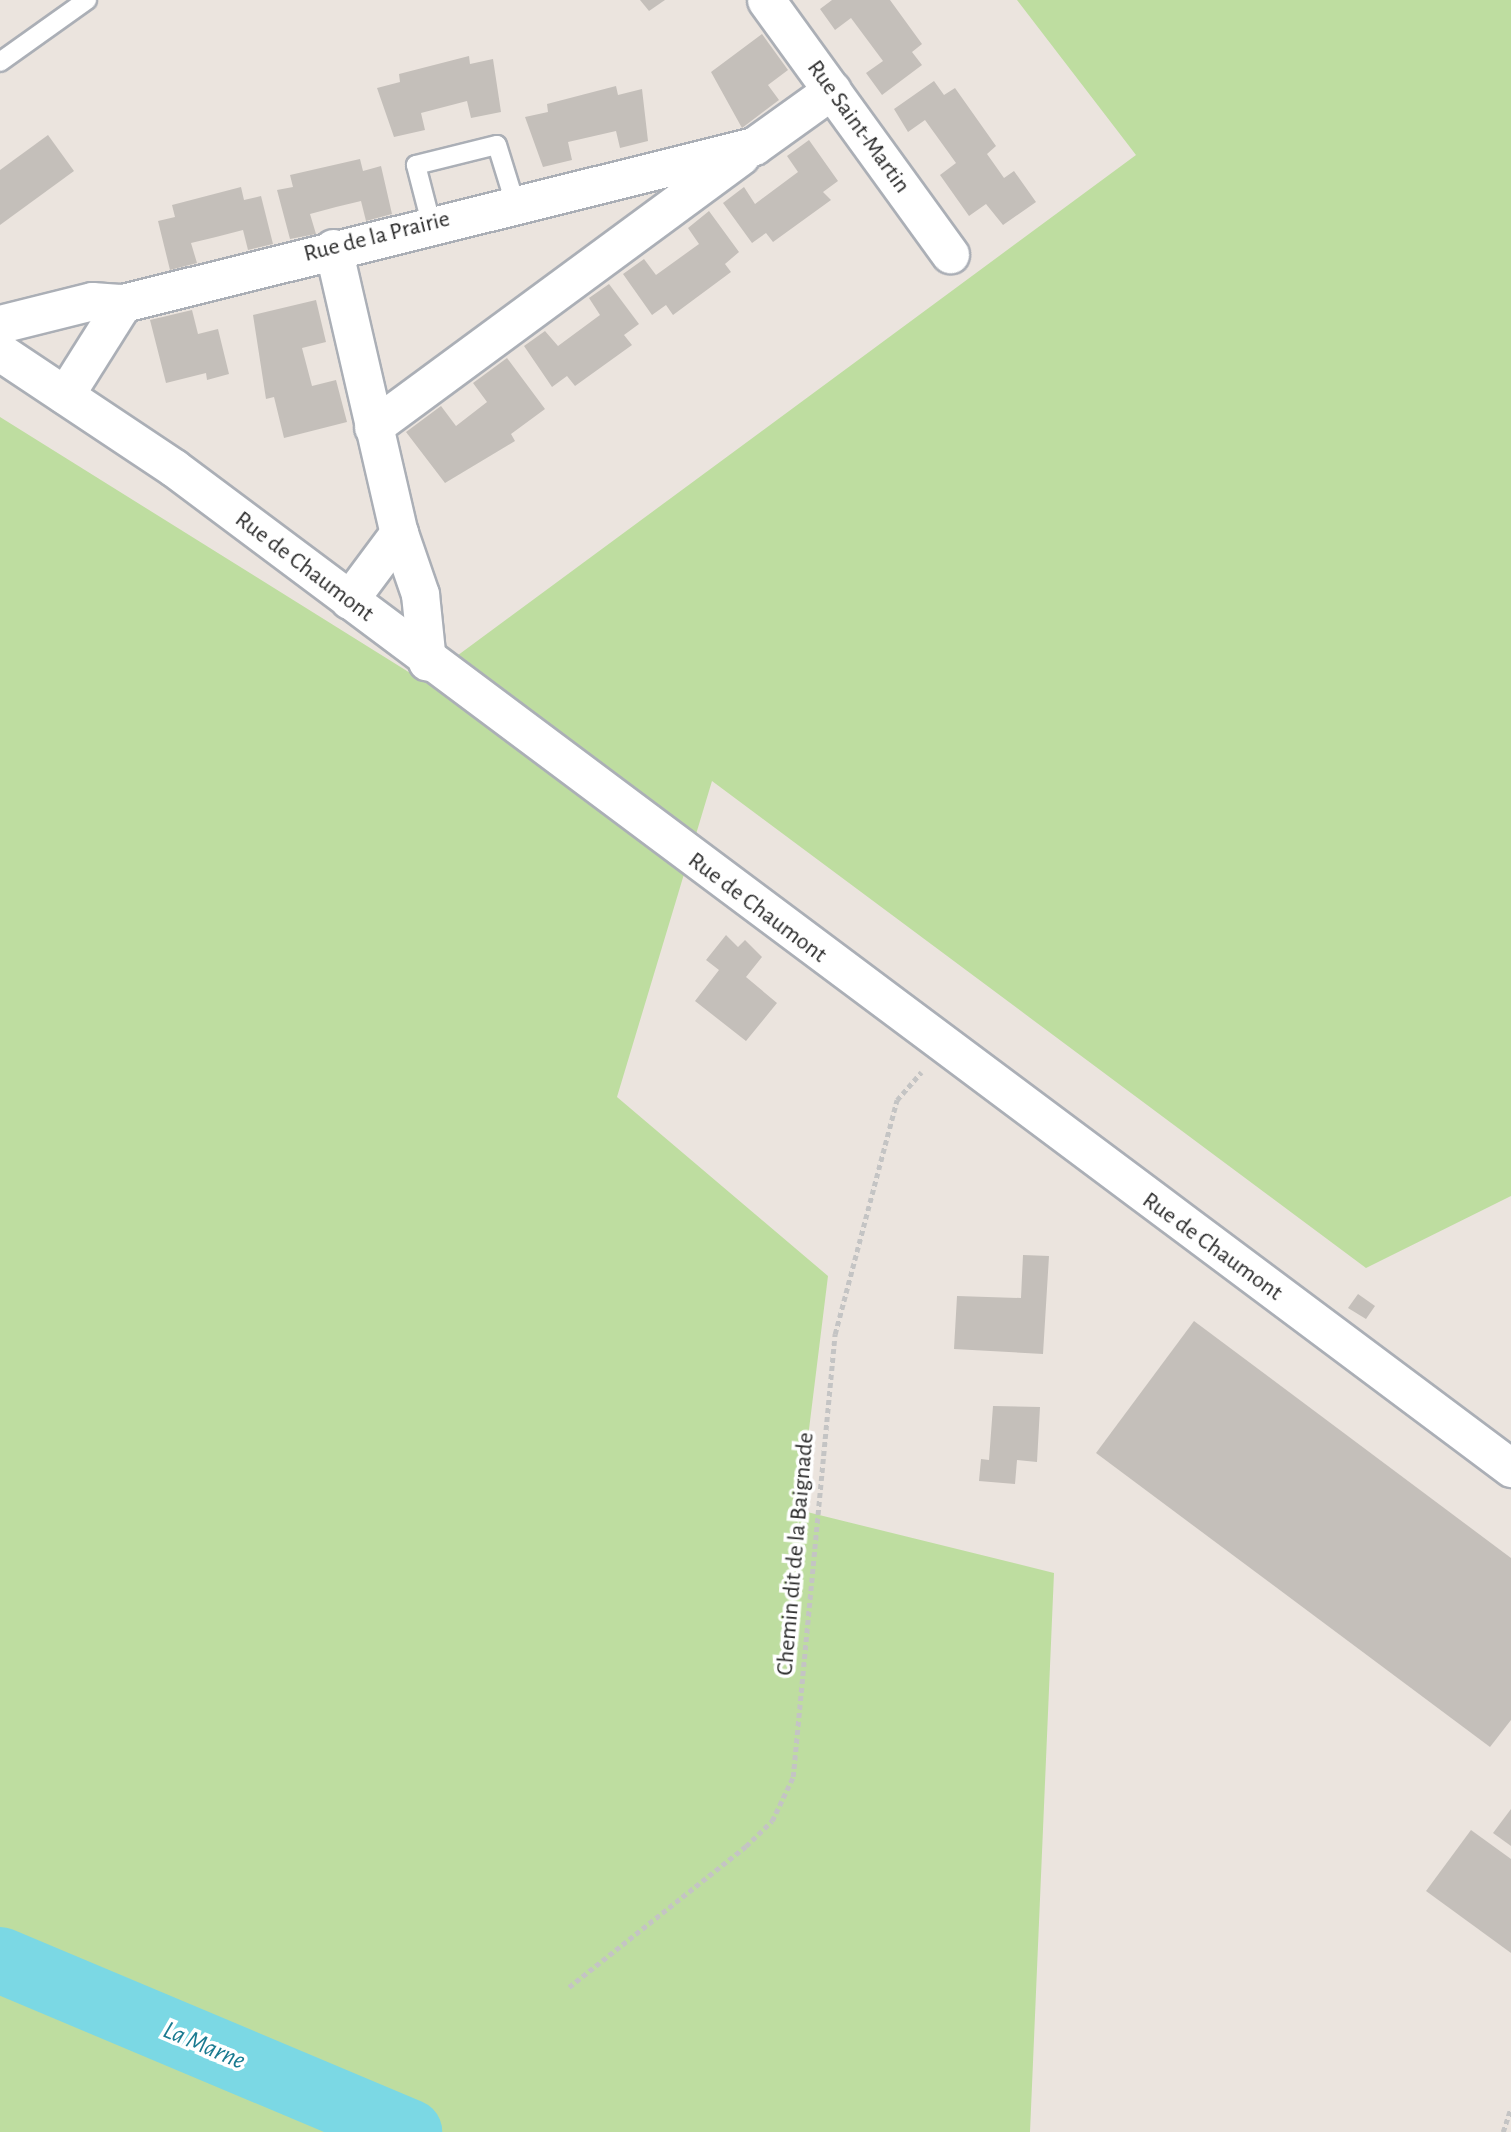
<!DOCTYPE html>
<html>
<head>
<meta charset="utf-8">
<style>
	body { margin:0 }
	#map { position:relative; width:1511px; height:2132px; overflow:hidden; background:#ebe4de; font-family:"Alegreya Sans",sans-serif }
	div>[style] { position:absolute }
	.green>* { inset:0; background:#bedda0 }
	.river>* { height:66px; margin:-33px; padding:0 33px; transform-origin:33px; border-radius:33px; background:#7bd8e4 }
	.building>* { inset:0; background:#c4bfba }
	.path>* { height:4.5px; margin-top:-2.25px; transform-origin:0; background:repeating-linear-gradient(90deg,#c4c4c4 0 5px,transparent 0 8.5px) }
	.roads { filter:drop-shadow(2px 0 #abafb6) drop-shadow(-2px 0 #abafb6) drop-shadow(0 2px #abafb6) drop-shadow(0 -2px #abafb6) }
	.service>* { height:18px; margin:-9px; padding:0 9px; transform-origin:9px; border-radius:9px; background:#fff }
	.minor>* { height:37px; margin:-18.5px; padding:0 18.5px; transform-origin:18.5px; border-radius:18.5px; background:#fff }
	span { translate:-50% -50%; white-space:nowrap; text-align:center; line-height:1.15; -webkit-text-stroke:7px #fff; paint-order:stroke }
	.street-label { font-size:24px; color:#2b2b2b }
	.water-label { font-size:26px; color:#1a7a90; font-style:italic }
</style>
</head>
<body>
<div id="map">
	<div class="green">
		<div style="clip-path:polygon(1017px 0,1511px 0,1511px 1196px,1366px 1268px,712px 781px,617px 1097px,828px 1276px,799px 1510px,1054px 1573px,1030px 2132px,0 2132px,0 417px,423px 681px,1136px 155px)"></div>
	</div>
	<div class="river">
		<div style="left:0;top:1960px;width:444px;rotate:22.8deg"></div>
	</div>
	<div class="building">
		<div style="clip-path:polygon(640px 0,665px 0,649px 11px)"></div>
		<div style="clip-path:polygon(832px 0,890px 0,922px 44px,912px 52px,922px 65px,882px 95px,866px 73px,883px 61px,851px 18px,835px 30px,820px 9px)"></div>
		<div style="clip-path:polygon(762px 34px,788px 70px,768px 85px,779px 100px,742px 128px,711px 72px)"></div>
		<div style="clip-path:polygon(469px 56px,470px 64px,493px 59px,501px 112px,471px 118px,467px 101px,421px 113px,425px 130px,394px 137px,377px 88px,400px 82px,399px 74px)"></div>
		<div style="clip-path:polygon(934px 81px,944px 95px,955px 88px,996px 146px,987px 154px,992px 161px,1004px 178px,1014px 171px,1036px 202px,1003px 225px,986px 204px,969px 216px,940px 175px,956px 163px,925px 120px,908px 132px,894px 109px)"></div>
		<div style="clip-path:polygon(616px 86px,618px 95px,642px 89px,648px 141px,620px 148px,616px 131px,568px 142px,572px 160px,543px 167px,525px 117px,548px 112px,547px 104px)"></div>
		<div style="clip-path:polygon(48px 135px,74px 171px,0 225px,0 170px)"></div>
		<div style="clip-path:polygon(809px 140px,838px 181px,823px 192px,831px 200px,773px 242px,766px 233px,752px 243px,723px 203px,744px 187px,755px 204px,798px 172px,787px 156px)"></div>
		<div style="clip-path:polygon(360px 159px,363px 171px,381px 166px,392px 214px,366px 221px,361px 201px,336px 207px,310px 214px,316px 234px,290px 239px,277px 190px,293px 187px,290px 175px)"></div>
		<div style="clip-path:polygon(241px 187px,244px 200px,261px 196px,273px 244px,248px 250px,243px 230px,216px 237px,191px 243px,197px 263px,170px 270px,158px 221px,175px 217px,172px 205px)"></div>
		<div style="clip-path:polygon(709px 211px,739px 252px,725px 264px,731px 272px,673px 315px,666px 305px,652px 315px,623px 274px,644px 259px,656px 275px,699px 244px,688px 228px)"></div>
		<div style="clip-path:polygon(609px 284px,639px 324px,624px 335px,632px 345px,575px 386px,567px 376px,552px 387px,524px 346px,545px 331px,558px 346px,600px 315px,589px 298px)"></div>
		<div style="clip-path:polygon(316px 300px,326px 342px,302px 348px,312px 386px,336px 380px,347px 422px,284px 438px,274px 397px,266px 399px,253px 315px)"></div>
		<div style="clip-path:polygon(192px 310px,198px 334px,218px 329px,229px 374px,207px 380px,206px 373px,166px 383px,150px 320px)"></div>
		<div style="clip-path:polygon(507px 358px,545px 409px,511px 434px,515px 441px,445px 483px,406px 432px,441px 406px,456px 426px,487px 402px,473px 383px)"></div>
		<div style="clip-path:polygon(726px 935px,738px 947px,745px 940px,762px 957px,746px 977px,777px 1003px,746px 1041px,695px 1001px,719px 970px,706px 960px)"></div>
		<div style="clip-path:polygon(1023px 1255px,1049px 1256px,1043px 1354px,954px 1349px,957px 1296px,1021px 1298px)"></div>
		<div style="clip-path:polygon(1358px 1294px,1375px 1306px,1366px 1319px,1348px 1308px)"></div>
		<div style="clip-path:polygon(1194px 1321px,1511px 1558px,1511px 1720px,1490px 1747px,1096px 1453px)"></div>
		<div style="clip-path:polygon(993px 1406px,1040px 1407px,1037px 1462px,1017px 1460px,1015px 1484px,979px 1481px,981px 1459px,989px 1460px)"></div>
		<div style="clip-path:polygon(1511px 1809px,1511px 1846px,1493px 1833px)"></div>
		<div style="clip-path:polygon(1471px 1830px,1511px 1859px,1511px 1953px,1426px 1891px)"></div>
	</div>
	<div class="path">
		<div style="left:569px;top:1987px;width:226px;rotate:-38.5deg"></div>
		<div style="left:746px;top:1846px;width:36px;rotate:-44deg"></div>
		<div style="left:772px;top:1821px;width:49px;rotate:-64.5deg"></div>
		<div style="left:793px;top:1777px;width:445px;rotate:-84.6deg"></div>
		<div style="left:835px;top:1334px;width:242px;rotate:-75.2deg"></div>
		<div style="left:897px;top:1100px;width:37px;rotate:-49deg"></div>
		<div style="left:1503px;top:2132px;width:25px;rotate:-72deg"></div>
	</div>
	<div class="roads">
		<div class="service">
			<div style="left:0;top:62px;width:107px;rotate:-35.5deg"></div>
			<div style="left:431px;top:223px;width:60px;rotate:-104.5deg"></div>
			<div style="left:416px;top:165px;width:83px;rotate:-13.9deg"></div>
			<div style="left:497px;top:145px;width:61px;rotate:72.8deg"></div>
		</div>
		<div class="minor">
			<div style="left:766px;top:0;width:314px;rotate:54.1deg"></div>
			<div style="left:333px;top:248px;width:293px;rotate:77deg"></div>
			<div style="left:399px;top:533px;width:65px;rotate:71deg"></div>
			<div style="left:420px;top:594px;width:68px;rotate:84.1deg"></div>
			<div style="left:0;top:324px;width:95px;rotate:-14deg"></div>
			<div style="left:92px;top:301px;width:31px;rotate:4deg"></div>
			<div style="left:123px;top:303px;width:650px;rotate:-13.97deg"></div>
			<div style="left:754px;top:146px;width:96px;rotate:-35.7deg"></div>
			<div style="left:0;top:352px;width:209px;rotate:33.7deg"></div>
			<div style="left:174px;top:468px;width:1670px;rotate:36.79deg"></div>
			<div style="left:65px;top:395px;width:109px;rotate:-57.8deg"></div>
			<div style="left:373px;top:427px;width:457px;rotate:-36.4deg"></div>
			<div style="left:349px;top:600px;width:84px;rotate:-53.3deg"></div>
		</div>
	</div>
	<div class="street-label">
		<span style="left:858px;top:127px;rotate:54deg">Rue Saint-Martin</span>
		<span style="left:377px;top:237px;rotate:-14deg">Rue de la Prairie</span>
		<span style="left:304px;top:567px;rotate:37deg">Rue de Chaumont</span>
		<span style="left:757px;top:908px;rotate:37deg">Rue de Chaumont</span>
		<span style="left:1212px;top:1247px;rotate:36deg">Rue de Chaumont</span>
		<span style="left:796px;top:1554px;rotate:-85deg">Chemin dit de la Baignade</span>
	</div>
	<div class="water-label">
		<span style="left:204px;top:2046px;rotate:23deg">La Marne</span>
	</div>
</div>
</body>
</html>
